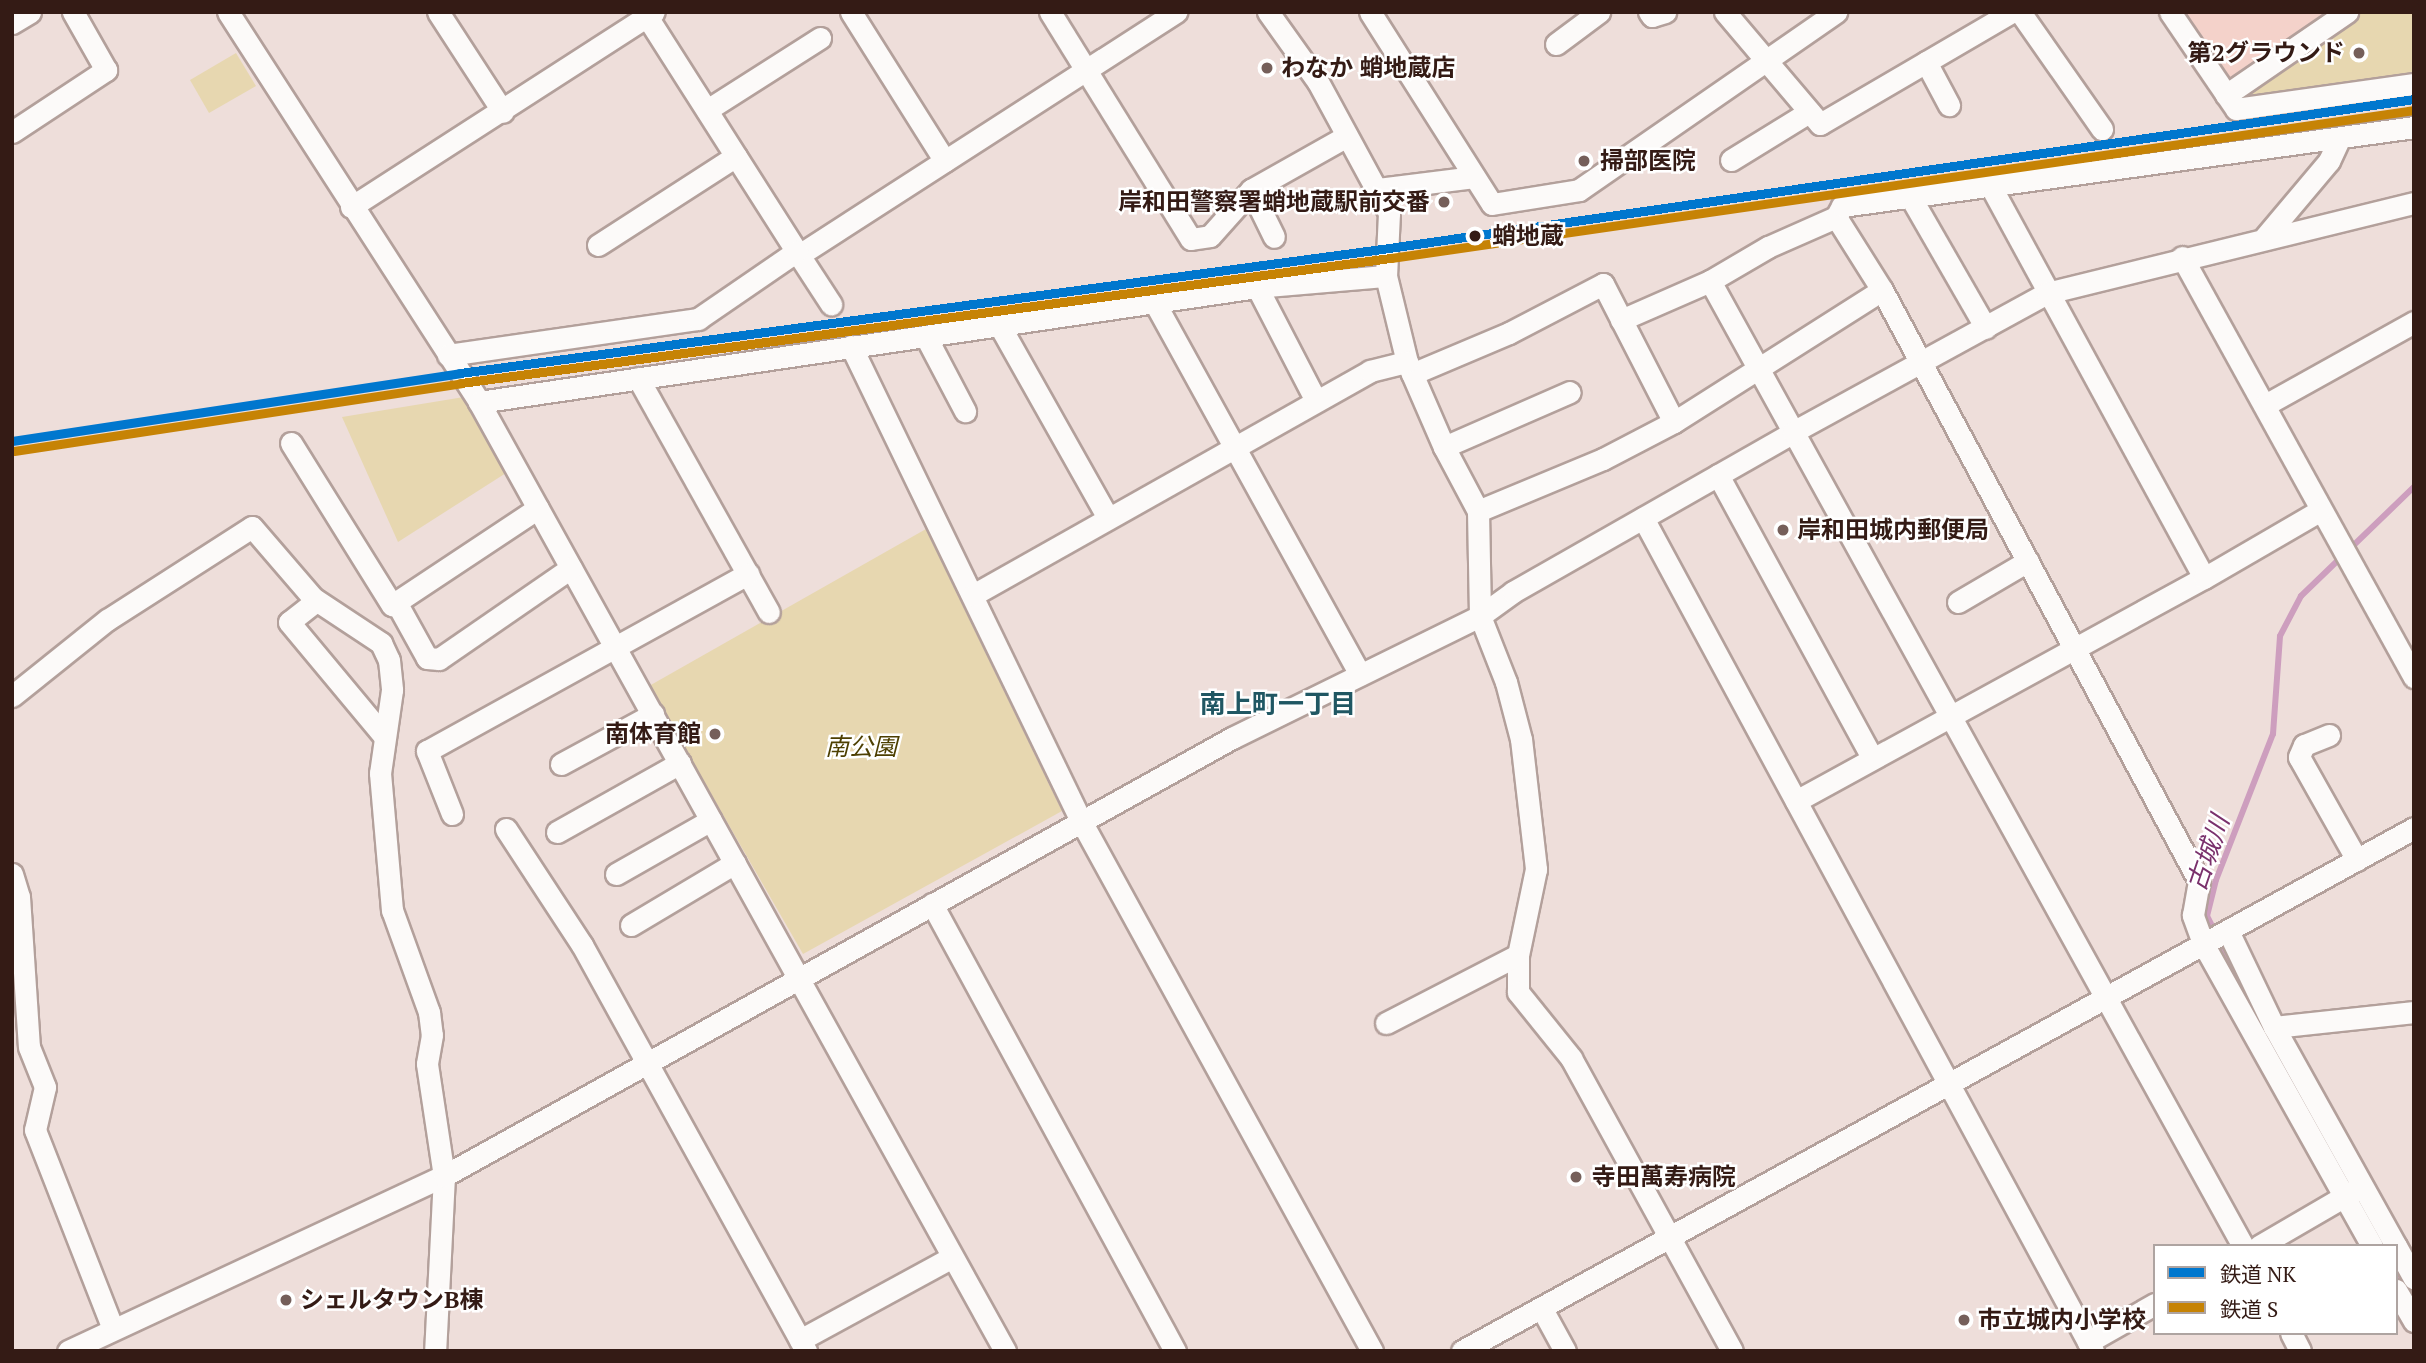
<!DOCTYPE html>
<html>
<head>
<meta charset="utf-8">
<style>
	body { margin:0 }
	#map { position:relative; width:2426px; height:1363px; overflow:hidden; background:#eededa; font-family:"PT Serif","Noto Sans JP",serif }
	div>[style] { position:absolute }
	.built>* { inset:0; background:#f4d2ca }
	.green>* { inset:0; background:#e7d7b0 }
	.stream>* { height:6px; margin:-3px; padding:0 3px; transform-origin:3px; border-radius:3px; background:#cd9ebe }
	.roads { filter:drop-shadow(2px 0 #b3a09b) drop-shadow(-2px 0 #b3a09b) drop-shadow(0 2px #b3a09b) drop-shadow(0 -2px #b3a09b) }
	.minor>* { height:21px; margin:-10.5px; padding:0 10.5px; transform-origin:10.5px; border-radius:10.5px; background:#fcfaf9 }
	.rail-1>* { height:9px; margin:-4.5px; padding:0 4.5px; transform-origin:4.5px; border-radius:4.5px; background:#0077ce }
	.rail-2>* { height:9px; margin:-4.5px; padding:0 4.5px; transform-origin:4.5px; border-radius:4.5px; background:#c68305 }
	.dots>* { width:19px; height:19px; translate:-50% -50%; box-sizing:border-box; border:4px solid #fff; border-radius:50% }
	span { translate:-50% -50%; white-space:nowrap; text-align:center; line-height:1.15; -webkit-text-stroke:5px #fff; paint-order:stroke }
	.poi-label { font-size:24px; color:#341b15; font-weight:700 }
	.right { translate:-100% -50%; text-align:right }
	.left { translate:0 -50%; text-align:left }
	.stop-label { font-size:24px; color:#341b15; font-weight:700 }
	.park-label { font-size:24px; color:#4d3f01; font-style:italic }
	.neighbourhood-label { font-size:26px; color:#205763; font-weight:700 }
	.water-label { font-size:26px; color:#7a316c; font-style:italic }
	.frame { position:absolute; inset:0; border:14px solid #341b15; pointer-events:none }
	.legend { position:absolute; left:2153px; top:1244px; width:245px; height:91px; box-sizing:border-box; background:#fff; border:2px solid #aea4a1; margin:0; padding:9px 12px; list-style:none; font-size:21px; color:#341b15 }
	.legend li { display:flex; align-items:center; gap:14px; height:35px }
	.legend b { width:35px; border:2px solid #aea4a1 }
</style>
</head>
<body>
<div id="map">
	<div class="built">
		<div style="clip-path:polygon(2174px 12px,2336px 12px,2228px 85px)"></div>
	</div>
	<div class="green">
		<div style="clip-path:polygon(2355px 12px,2414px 12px,2414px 73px,2246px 98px,2246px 89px,2337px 33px)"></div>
		<div style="clip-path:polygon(236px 53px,256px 86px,209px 113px,190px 80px)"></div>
		<div style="clip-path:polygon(464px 397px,506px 473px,398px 542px,342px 417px)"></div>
		<div style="clip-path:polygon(926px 529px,1062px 811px,803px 954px,649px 686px)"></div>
	</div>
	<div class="stream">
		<div style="left:2255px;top:1011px;width:106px;rotate:-116.8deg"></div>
		<div style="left:2207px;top:916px;width:37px;rotate:-76deg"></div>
		<div style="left:2216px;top:880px;width:157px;rotate:-68.7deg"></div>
		<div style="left:2273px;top:734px;width:98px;rotate:-85.9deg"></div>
		<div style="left:2280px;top:636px;width:45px;rotate:-62.3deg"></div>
		<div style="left:2301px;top:596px;width:157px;rotate:-44deg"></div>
		<div style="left:2396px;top:1268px;width:37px;rotate:61deg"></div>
	</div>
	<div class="roads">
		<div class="minor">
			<div style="left:228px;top:12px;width:464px;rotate:57.2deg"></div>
			<div style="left:479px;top:402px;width:1085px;rotate:61deg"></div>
			<div style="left:438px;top:12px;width:119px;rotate:57deg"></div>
			<div style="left:644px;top:12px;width:288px;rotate:57.5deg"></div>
			<div style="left:799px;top:255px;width:449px;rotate:-32.8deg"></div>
			<div style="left:851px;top:12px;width:176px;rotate:57.8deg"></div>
			<div style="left:1050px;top:12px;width:267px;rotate:58.2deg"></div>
			<div style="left:1191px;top:239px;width:19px;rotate:-9deg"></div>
			<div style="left:1210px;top:236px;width:62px;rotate:-48.3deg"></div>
			<div style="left:1251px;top:190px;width:110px;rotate:-29.4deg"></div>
			<div style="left:1268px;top:12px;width:86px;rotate:54.5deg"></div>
			<div style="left:1318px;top:82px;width:149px;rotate:61.5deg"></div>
			<div style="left:1389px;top:213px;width:63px;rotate:92.7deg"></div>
			<div style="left:1386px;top:276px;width:89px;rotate:76.3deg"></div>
			<div style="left:1407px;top:362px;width:93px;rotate:66.5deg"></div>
			<div style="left:1444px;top:447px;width:72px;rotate:62deg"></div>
			<div style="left:1478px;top:511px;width:105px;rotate:88.9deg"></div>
			<div style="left:1480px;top:616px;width:71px;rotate:68.5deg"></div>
			<div style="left:1506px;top:682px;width:59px;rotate:75.3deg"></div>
			<div style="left:1521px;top:739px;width:131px;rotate:83.4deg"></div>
			<div style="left:1536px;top:869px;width:88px;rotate:101.8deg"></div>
			<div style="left:1518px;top:955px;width:37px;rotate:90deg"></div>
			<div style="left:1518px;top:992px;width:85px;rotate:51.2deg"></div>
			<div style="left:1571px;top:1058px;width:334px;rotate:61.2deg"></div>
			<div style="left:1370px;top:12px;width:227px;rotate:57.6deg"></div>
			<div style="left:1492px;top:204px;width:88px;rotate:-9.1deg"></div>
			<div style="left:1579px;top:190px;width:313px;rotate:-34.7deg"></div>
			<div style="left:1649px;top:12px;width:5px;rotate:53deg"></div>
			<div style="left:1652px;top:16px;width:14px;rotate:-17deg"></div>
			<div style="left:1725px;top:12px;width:147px;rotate:49.7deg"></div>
			<div style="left:1820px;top:124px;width:222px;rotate:-30.3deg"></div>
			<div style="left:2020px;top:12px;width:143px;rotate:55deg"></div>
			<div style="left:2170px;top:12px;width:117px;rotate:55.8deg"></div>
			<div style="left:2236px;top:109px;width:180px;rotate:-8deg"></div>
			<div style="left:12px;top:23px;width:21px;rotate:-31deg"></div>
			<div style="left:1556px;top:44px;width:54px;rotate:-36.7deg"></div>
			<div style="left:1926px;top:62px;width:49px;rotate:61.9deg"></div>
			<div style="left:2226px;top:95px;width:147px;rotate:-34.4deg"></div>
			<div style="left:707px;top:110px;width:134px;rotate:-32.5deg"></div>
			<div style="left:12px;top:132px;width:113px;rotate:-33.4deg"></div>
			<div style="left:106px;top:70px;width:67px;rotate:-119.6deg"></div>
			<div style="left:1731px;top:160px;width:92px;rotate:-31.6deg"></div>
			<div style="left:1990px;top:185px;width:447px;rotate:61.4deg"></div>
			<div style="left:1378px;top:189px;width:97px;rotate:-7.1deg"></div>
			<div style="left:1251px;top:190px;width:52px;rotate:63.9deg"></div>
			<div style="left:1910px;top:196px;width:152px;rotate:60.1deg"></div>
			<div style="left:351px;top:207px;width:360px;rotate:-32.8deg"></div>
			<div style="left:2265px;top:237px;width:99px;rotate:-49.9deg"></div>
			<div style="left:2329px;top:161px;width:26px;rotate:-65deg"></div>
			<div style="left:598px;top:245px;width:164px;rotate:-32.8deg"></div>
			<div style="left:799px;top:255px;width:59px;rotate:56.9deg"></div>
			<div style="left:2182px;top:257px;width:480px;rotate:61.1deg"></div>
			<div style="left:1710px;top:281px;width:1102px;rotate:61.09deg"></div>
			<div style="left:1257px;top:287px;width:128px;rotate:62.6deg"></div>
			<div style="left:1156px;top:305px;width:422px;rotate:61.1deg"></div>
			<div style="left:1621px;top:320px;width:97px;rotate:-23.7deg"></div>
			<div style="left:1710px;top:281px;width:67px;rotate:-30.4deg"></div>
			<div style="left:1768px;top:247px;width:74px;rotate:-23.8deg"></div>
			<div style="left:1001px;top:328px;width:218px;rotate:60.6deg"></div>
			<div style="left:926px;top:337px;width:84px;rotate:62.2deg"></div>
			<div style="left:851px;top:346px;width:528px;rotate:64.16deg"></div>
			<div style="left:1081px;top:821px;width:605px;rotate:61.23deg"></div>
			<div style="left:448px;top:355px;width:253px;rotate:-8.2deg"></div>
			<div style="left:698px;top:319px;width:120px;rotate:-34.5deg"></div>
			<div style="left:1412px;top:374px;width:105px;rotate:-22.9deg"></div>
			<div style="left:1509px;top:333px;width:106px;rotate:-27.5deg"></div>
			<div style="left:1603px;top:284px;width:155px;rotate:62.8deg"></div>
			<div style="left:638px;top:378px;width:268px;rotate:60.8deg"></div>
			<div style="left:479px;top:402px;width:786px;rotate:-8.41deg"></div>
			<div style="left:1257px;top:287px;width:129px;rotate:-4.9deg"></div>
			<div style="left:2265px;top:405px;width:171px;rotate:-29.1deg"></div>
			<div style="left:291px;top:443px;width:191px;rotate:58.1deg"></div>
			<div style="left:392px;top:605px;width:175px;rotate:-33.6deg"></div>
			<div style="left:1444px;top:447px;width:137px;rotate:-23.6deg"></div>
			<div style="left:1718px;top:475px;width:322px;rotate:61.4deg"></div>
			<div style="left:1478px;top:511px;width:135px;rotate:-22.6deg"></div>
			<div style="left:1603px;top:459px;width:80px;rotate:-27.5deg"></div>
			<div style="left:1674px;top:422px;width:246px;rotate:-32.4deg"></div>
			<div style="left:1643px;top:518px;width:947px;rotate:61.62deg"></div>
			<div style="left:973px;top:595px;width:456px;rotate:-29.4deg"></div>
			<div style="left:1370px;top:371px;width:38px;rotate:-14deg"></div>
			<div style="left:316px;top:601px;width:34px;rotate:142deg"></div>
			<div style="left:289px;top:622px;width:148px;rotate:50.2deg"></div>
			<div style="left:396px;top:602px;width:64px;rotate:61deg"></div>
			<div style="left:427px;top:658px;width:12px;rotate:5deg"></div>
			<div style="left:439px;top:659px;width:160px;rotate:-34.6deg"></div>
			<div style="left:1958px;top:602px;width:81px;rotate:-30.4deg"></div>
			<div style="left:12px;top:696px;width:122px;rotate:-38.7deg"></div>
			<div style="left:107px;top:620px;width:172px;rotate:-32.7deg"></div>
			<div style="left:252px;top:527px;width:94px;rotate:49.3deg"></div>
			<div style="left:313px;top:598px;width:82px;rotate:33.5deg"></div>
			<div style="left:381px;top:643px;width:19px;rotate:65deg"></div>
			<div style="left:389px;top:660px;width:30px;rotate:84deg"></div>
			<div style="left:392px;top:690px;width:84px;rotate:98.2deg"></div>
			<div style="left:380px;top:773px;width:138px;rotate:85deg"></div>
			<div style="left:392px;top:910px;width:109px;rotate:70.1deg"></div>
			<div style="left:429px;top:1012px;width:23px;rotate:83deg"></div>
			<div style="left:432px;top:1035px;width:29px;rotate:100deg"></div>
			<div style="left:427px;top:1064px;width:113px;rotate:81.4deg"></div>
			<div style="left:444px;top:1176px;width:175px;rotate:92.9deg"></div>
			<div style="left:2329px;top:735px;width:27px;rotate:158deg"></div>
			<div style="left:2304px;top:745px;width:13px;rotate:113deg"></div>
			<div style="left:2299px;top:757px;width:118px;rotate:60.6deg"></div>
			<div style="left:561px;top:764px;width:105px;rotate:-28.5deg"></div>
			<div style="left:1796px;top:801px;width:465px;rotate:-28.7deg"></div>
			<div style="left:2204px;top:578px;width:135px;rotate:-30.2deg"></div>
			<div style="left:452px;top:814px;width:68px;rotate:-111.6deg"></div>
			<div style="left:427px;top:751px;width:367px;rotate:-28.9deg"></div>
			<div style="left:506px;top:829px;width:139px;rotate:56.8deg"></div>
			<div style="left:582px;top:945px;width:464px;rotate:61.1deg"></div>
			<div style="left:557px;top:832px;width:141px;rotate:-29.3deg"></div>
			<div style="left:12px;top:874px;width:24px;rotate:73deg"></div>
			<div style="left:19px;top:897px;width:150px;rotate:86.2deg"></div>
			<div style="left:29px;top:1047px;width:43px;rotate:68.2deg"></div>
			<div style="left:45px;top:1087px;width:44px;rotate:103.1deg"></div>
			<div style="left:35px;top:1130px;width:214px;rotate:68.6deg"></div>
			<div style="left:616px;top:874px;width:109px;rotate:-29.6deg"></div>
			<div style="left:932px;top:904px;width:509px;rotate:61.47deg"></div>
			<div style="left:631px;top:925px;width:121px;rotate:-30.8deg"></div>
			<div style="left:2229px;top:933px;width:104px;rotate:64.4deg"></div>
			<div style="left:2274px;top:1027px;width:251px;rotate:60.9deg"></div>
			<div style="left:1386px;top:1023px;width:148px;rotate:-27.3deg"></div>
			<div style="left:2274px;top:1027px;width:141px;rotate:-6.1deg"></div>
			<div style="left:2259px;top:1246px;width:113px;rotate:-30.2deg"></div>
			<div style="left:2372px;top:1246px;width:344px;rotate:-119.2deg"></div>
			<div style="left:2204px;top:946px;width:33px;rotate:-110deg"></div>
			<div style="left:2193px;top:915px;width:35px;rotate:-80deg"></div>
			<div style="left:2199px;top:881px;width:671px;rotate:-118.21deg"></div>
			<div style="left:1882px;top:290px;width:86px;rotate:-122.2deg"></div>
			<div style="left:1836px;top:217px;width:13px;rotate:-61deg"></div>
			<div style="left:1842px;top:206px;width:577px;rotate:-7.86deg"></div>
			<div style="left:2396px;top:1246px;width:37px;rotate:61deg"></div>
			<div style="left:2396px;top:1290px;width:36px;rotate:60deg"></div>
			<div style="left:1542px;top:1309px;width:48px;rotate:61.3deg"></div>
			<div style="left:2291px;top:1333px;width:20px;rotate:63deg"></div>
			<div style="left:800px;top:1340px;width:173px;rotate:-28.6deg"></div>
			<div style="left:2088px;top:1342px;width:77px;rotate:-29.6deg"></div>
			<div style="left:68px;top:1351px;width:415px;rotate:-25deg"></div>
			<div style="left:444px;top:1176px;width:902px;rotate:-29.07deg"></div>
			<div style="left:1232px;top:738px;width:276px;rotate:-26.2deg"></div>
			<div style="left:1480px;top:616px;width:41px;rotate:-36deg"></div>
			<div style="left:1513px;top:592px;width:322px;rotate:-29.7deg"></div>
			<div style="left:1793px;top:432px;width:290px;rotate:-28.7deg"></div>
			<div style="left:2047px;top:293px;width:378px;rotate:-13.8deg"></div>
			<div style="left:1462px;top:1351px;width:1086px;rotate:-28.78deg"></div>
		</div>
	</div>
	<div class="rail-1">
		<div style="left:12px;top:441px;width:453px;rotate:-8.6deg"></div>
		<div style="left:460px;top:373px;width:937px;rotate:-7.66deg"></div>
		<div style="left:1389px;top:248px;width:1036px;rotate:-8.27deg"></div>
	</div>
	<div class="rail-2">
		<div style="left:14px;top:451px;width:452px;rotate:-8.6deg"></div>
		<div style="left:461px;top:383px;width:938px;rotate:-7.66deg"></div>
		<div style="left:1391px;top:258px;width:1034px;rotate:-8.23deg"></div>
	</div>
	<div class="dots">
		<div style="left:2359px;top:53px;background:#755f5a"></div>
		<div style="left:1267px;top:68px;background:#755f5a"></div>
		<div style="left:1584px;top:161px;background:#755f5a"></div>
		<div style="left:1444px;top:202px;background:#755f5a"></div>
		<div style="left:1475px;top:236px;background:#341b15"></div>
		<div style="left:1783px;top:530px;background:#755f5a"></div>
		<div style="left:715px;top:734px;background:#755f5a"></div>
		<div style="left:1576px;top:1177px;background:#755f5a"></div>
		<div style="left:286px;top:1300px;background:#755f5a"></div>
		<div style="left:1964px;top:1320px;background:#755f5a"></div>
	</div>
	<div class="poi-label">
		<span class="right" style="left:2345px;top:53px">第2グラウンド</span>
		<span class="left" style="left:1281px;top:68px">わなか 蛸地蔵店</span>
		<span class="left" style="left:1600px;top:161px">掃部医院</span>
		<span class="right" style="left:1430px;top:202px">岸和田警察署蛸地蔵駅前交番</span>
		<span class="left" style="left:1797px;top:530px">岸和田城内郵便局</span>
		<span class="right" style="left:701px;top:734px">南体育館</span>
		<span class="left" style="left:1592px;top:1177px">寺田萬寿病院</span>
		<span class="left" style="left:300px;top:1300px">シェルタウンB棟</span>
		<span class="left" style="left:1978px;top:1320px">市立城内小学校</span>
	</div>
	<div class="stop-label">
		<span class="left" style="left:1492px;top:236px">蛸地蔵</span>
	</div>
	<div class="park-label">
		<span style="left:861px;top:747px">南公園</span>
	</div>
	<div class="neighbourhood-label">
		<span style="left:1278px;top:704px">南上町一丁目</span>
	</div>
	<div class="water-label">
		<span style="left:2208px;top:853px;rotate:-71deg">古城川</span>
	</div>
	<div class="frame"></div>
	<ul class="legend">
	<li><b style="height:9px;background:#0077ce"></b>鉄道 NK</li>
	<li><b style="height:9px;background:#c68305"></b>鉄道 S</li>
	</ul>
</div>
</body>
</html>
